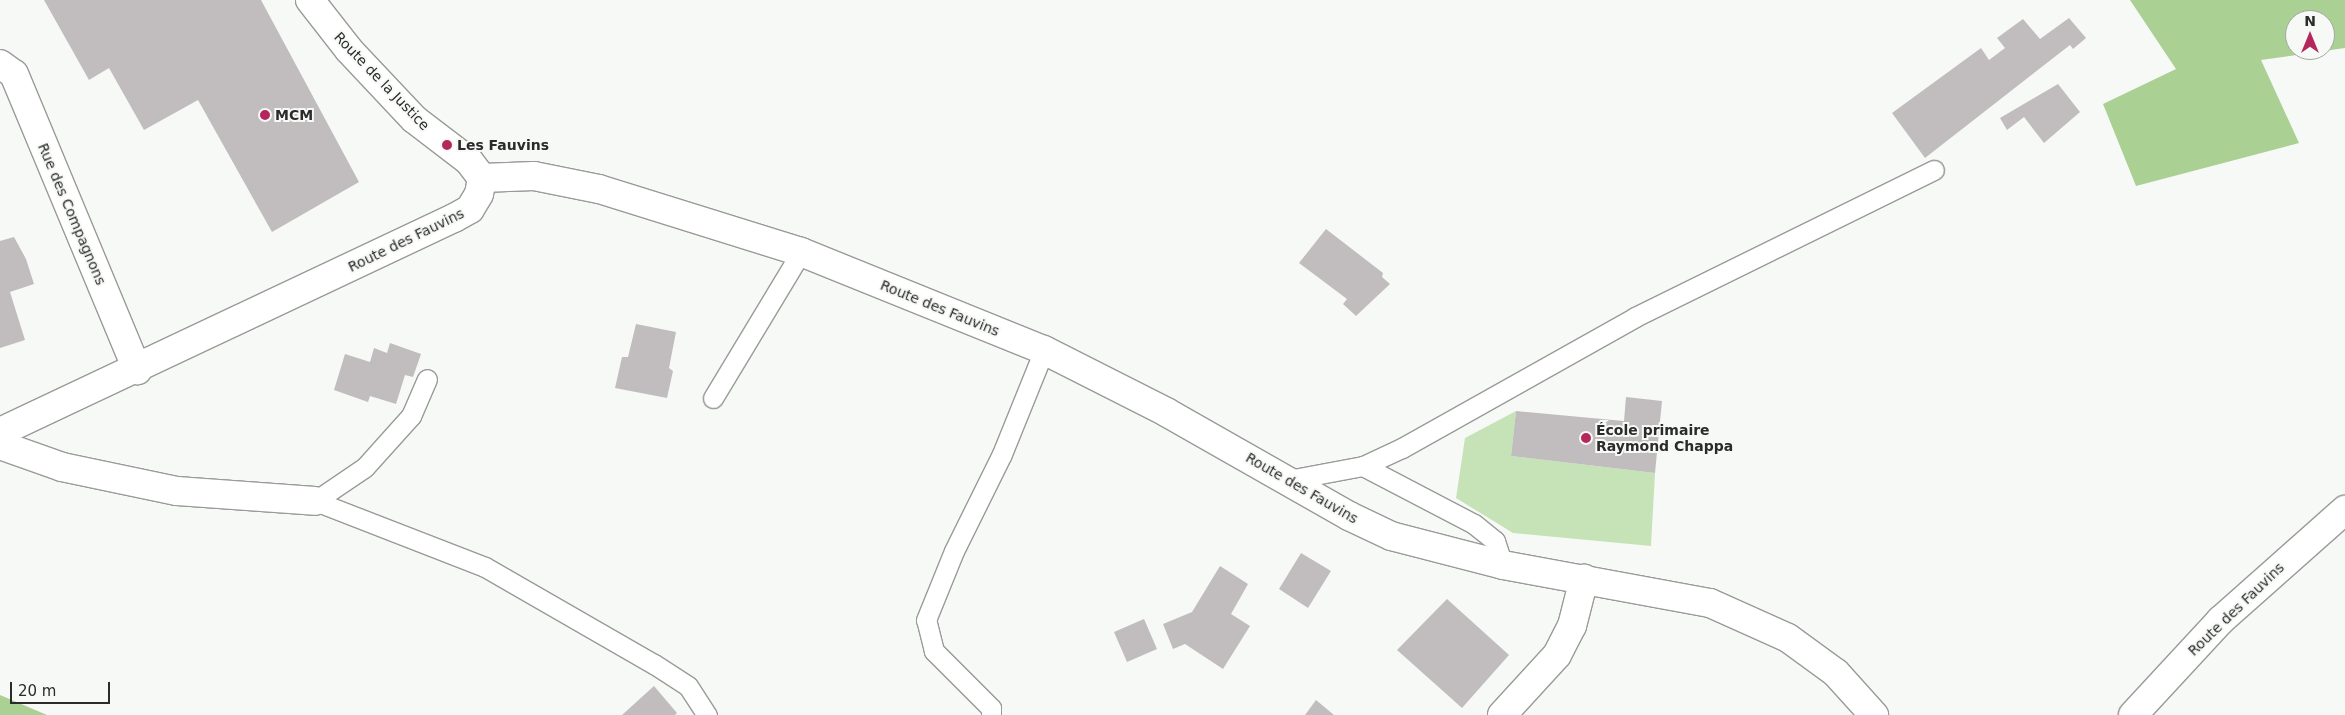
<!DOCTYPE html>
<html>
<head>
<meta charset="utf-8">
<style>
	body { margin:0 }
	#map { position:relative; width:2345px; height:715px; overflow:hidden; background:#f7f9f6; font-family:"DejaVu Sans",sans-serif }
	div>[style] { position:absolute }
	.green>* { inset:0; background:#c6e2b7 }
	.forest>* { inset:0; background:#aad094 }
	.building>* { inset:0; background:#c1bdbe }
	.roads { filter:drop-shadow(1px 0 #999b98) drop-shadow(-1px 0 #999b98) drop-shadow(0 1px #999b98) drop-shadow(0 -1px #999b98) }
	.service>* { height:19px; margin:-9.5px; padding:0 9.5px; transform-origin:9.5px; border-radius:9.5px; background:#fff }
	.minor>* { height:28px; margin:-14px; padding:0 14px; transform-origin:14px; border-radius:14px; background:#fff }
	.dots>* { width:14px; height:14px; translate:-50% -50%; box-sizing:border-box; border:2px solid #f7f9f6; border-radius:50% }
	span { translate:-50% -50%; white-space:nowrap; text-align:center; line-height:1.15; -webkit-text-stroke:4px #f7f9f6; paint-order:stroke }
	.street-label { font-size:14px; color:#2a2b2a }
	.poi-label { font-size:14px; color:#2a2b2a; font-weight:700 }
	.left { translate:0 -50%; text-align:left }
	.north { position:absolute; left:2285px; top:10px; width:50px; height:50px; box-sizing:border-box; background:#f7f9f6; border:1px solid #a5a7a4; border-radius:50%; rotate:0deg; font-size:14px; font-weight:700; line-height:20px; text-align:center; color:#2a2b2a }
	.north::after { content:''; display:block; margin:auto; width:18px; height:22px; background:#b5275c; clip-path:polygon(50% 0,100% 100%,50% 72%,0 100%) }
	.scale { position:absolute; left:10px; top:682px; width:100px; height:22px; box-sizing:border-box; border:2px solid #2a2b2a; border-top:0; padding-left:6px; font-size:15px; line-height:18px; white-space:nowrap; color:#2a2b2a; -webkit-text-stroke:4px #f7f9f6; paint-order:stroke }
</style>
</head>
<body>
<div id="map">
	<div class="green">
		<div style="clip-path:polygon(1516px 411px,1511px 456px,1655px 473px,1651px 546px,1513px 533px,1456px 498px,1465px 438px)"></div>
	</div>
	<div class="forest">
		<div style="clip-path:polygon(evenodd,2130px 0,2345px 0,2345px 48px,2261px 60px,2299px 143px,2136px 186px,2103px 104px,2176px 69px,2130px 0,2295px 20px,2325px 20px,2325px 50px,2295px 50px,2295px 20px)"></div>
		<div style="clip-path:polygon(0 695px,47px 715px,0 715px)"></div>
	</div>
	<div class="building">
		<div style="clip-path:polygon(44px 0,261px 0,359px 182px,272px 232px,198px 100px,144px 130px,109px 68px,89px 80px)"></div>
		<div style="clip-path:polygon(2069px 18px,2086px 38px,2073px 49px,2070px 45px,1925px 158px,1892px 113px,1981px 48px,1989px 60px,2005px 48px,1997px 38px,2023px 19px,2040px 39px)"></div>
		<div style="clip-path:polygon(2058px 84px,2080px 112px,2044px 143px,2024px 117px,2007px 130px,2000px 118px)"></div>
		<div style="clip-path:polygon(1326px 229px,1383px 273px,1382px 277px,1390px 284px,1356px 316px,1343px 304px,1347px 299px,1299px 263px)"></div>
		<div style="clip-path:polygon(14px 237px,26px 259px,34px 284px,10px 292px,25px 340px,0 348px,0 241px)"></div>
		<div style="clip-path:polygon(636px 324px,676px 332px,669px 368px,673px 371px,667px 398px,615px 388px,622px 357px,628px 357px)"></div>
		<div style="clip-path:polygon(390px 343px,421px 354px,413px 377px,405px 375px,396px 404px,370px 396px,368px 402px,334px 390px,345px 354px,370px 362px,374px 348px,387px 353px)"></div>
		<div style="clip-path:polygon(1626px 397px,1662px 401px,1655px 473px,1511px 456px,1516px 411px,1624px 421px)"></div>
		<div style="clip-path:polygon(1301px 553px,1331px 571px,1308px 608px,1279px 589px)"></div>
		<div style="clip-path:polygon(1220px 566px,1248px 584px,1231px 614px,1250px 626px,1223px 669px,1185px 644px,1173px 649px,1163px 624px,1192px 612px)"></div>
		<div style="clip-path:polygon(1447px 599px,1509px 655px,1462px 708px,1397px 650px)"></div>
		<div style="clip-path:polygon(1144px 619px,1157px 649px,1127px 662px,1114px 632px)"></div>
		<div style="clip-path:polygon(654px 686px,677px 713px,675px 715px,622px 715px)"></div>
		<div style="clip-path:polygon(1316px 700px,1334px 715px,1305px 715px)"></div>
	</div>
	<div class="roads">
		<div class="service">
			<div style="left:713px;top:398px;width:170px;rotate:-58.9deg"></div>
			<div style="left:1363px;top:466px;width:125px;rotate:27.6deg"></div>
			<div style="left:1474px;top:524px;width:27px;rotate:39deg"></div>
			<div style="left:1495px;top:541px;width:25px;rotate:72deg"></div>
			<div style="left:1288px;top:480px;width:76px;rotate:-10.6deg"></div>
			<div style="left:1363px;top:466px;width:43px;rotate:-24.8deg"></div>
			<div style="left:1402px;top:448px;width:267px;rotate:-29.3deg"></div>
			<div style="left:1635px;top:317px;width:333px;rotate:-26.2deg"></div>
			<div style="left:315px;top:501px;width:182px;rotate:21.2deg"></div>
			<div style="left:485px;top:567px;width:195px;rotate:29.9deg"></div>
			<div style="left:654px;top:664px;width:40px;rotate:32.9deg"></div>
			<div style="left:688px;top:686px;width:35px;rotate:57deg"></div>
			<div style="left:315px;top:501px;width:60px;rotate:-34.2deg"></div>
			<div style="left:365px;top:467px;width:69px;rotate:-48deg"></div>
			<div style="left:411px;top:416px;width:40px;rotate:-66.6deg"></div>
			<div style="left:991px;top:715px;width:7px;rotate:-90deg"></div>
			<div style="left:991px;top:708px;width:81px;rotate:-135deg"></div>
			<div style="left:934px;top:651px;width:32px;rotate:-104deg"></div>
			<div style="left:926px;top:620px;width:74px;rotate:-67.9deg"></div>
			<div style="left:954px;top:551px;width:108px;rotate:-63.7deg"></div>
			<div style="left:1002px;top:454px;width:112px;rotate:-68deg"></div>
		</div>
		<div class="minor">
			<div style="left:310px;top:0;width:63px;rotate:52deg"></div>
			<div style="left:349px;top:50px;width:95px;rotate:46.7deg"></div>
			<div style="left:414px;top:119px;width:69px;rotate:37.4deg"></div>
			<div style="left:469px;top:161px;width:21px;rotate:53deg"></div>
			<div style="left:0;top:64px;width:17px;rotate:36deg"></div>
			<div style="left:14px;top:74px;width:321px;rotate:67.4deg"></div>
			<div style="left:482px;top:178px;width:52px;rotate:-2.2deg"></div>
			<div style="left:534px;top:176px;width:66px;rotate:11.3deg"></div>
			<div style="left:599px;top:189px;width:212px;rotate:17.3deg"></div>
			<div style="left:801px;top:252px;width:262px;rotate:22deg"></div>
			<div style="left:1044px;top:350px;width:137px;rotate:26.9deg"></div>
			<div style="left:1166px;top:412px;width:210px;rotate:29.6deg"></div>
			<div style="left:1349px;top:516px;width:47px;rotate:25.5deg"></div>
			<div style="left:1391px;top:536px;width:116px;rotate:14.5deg"></div>
			<div style="left:1503px;top:565px;width:210px;rotate:10.4deg"></div>
			<div style="left:1710px;top:603px;width:85px;rotate:24.2deg"></div>
			<div style="left:1788px;top:638px;width:59px;rotate:36.1deg"></div>
			<div style="left:1836px;top:673px;width:57px;rotate:47.9deg"></div>
			<div style="left:0;top:432px;width:502px;rotate:-25.24deg"></div>
			<div style="left:454px;top:218px;width:18px;rotate:-29deg"></div>
			<div style="left:470px;top:209px;width:17px;rotate:-59deg"></div>
			<div style="left:479px;top:194px;width:16px;rotate:-79deg"></div>
			<div style="left:0;top:445px;width:66px;rotate:19.5deg"></div>
			<div style="left:62px;top:467px;width:117px;rotate:11.8deg"></div>
			<div style="left:177px;top:491px;width:138px;rotate:4.1deg"></div>
			<div style="left:1502px;top:715px;width:81px;rotate:-47.5deg"></div>
			<div style="left:1557px;top:655px;width:33px;rotate:-63deg"></div>
			<div style="left:1572px;top:626px;width:49px;rotate:-75.7deg"></div>
			<div style="left:2133px;top:715px;width:129px;rotate:-47.2deg"></div>
			<div style="left:2221px;top:620px;width:166px;rotate:-41.6deg"></div>
		</div>
	</div>
	<div class="dots">
		<div style="left:265px;top:115px;background:#b5275c"></div>
		<div style="left:447px;top:145px;background:#b5275c"></div>
		<div style="left:1586px;top:438px;background:#b5275c"></div>
	</div>
	<div class="street-label">
		<span style="left:382px;top:81px;rotate:46deg">Route de la Justice</span>
		<span style="left:72px;top:214px;rotate:67deg">Rue des Compagnons</span>
		<span style="left:406px;top:240px;rotate:-26deg">Route des Fauvins</span>
		<span style="left:940px;top:308px;rotate:22deg">Route des Fauvins</span>
		<span style="left:1302px;top:488px;rotate:30deg">Route des Fauvins</span>
		<span style="left:2236px;top:609px;rotate:-44deg">Route des Fauvins</span>
	</div>
	<div class="poi-label">
		<span class="left" style="left:275px;top:115px">MCM</span>
		<span class="left" style="left:457px;top:145px">Les Fauvins</span>
		<span class="left" style="left:1596px;top:438px">École primaire<br>Raymond Chappa</span>
	</div>
	<div class="north">N</div>
	<div class="scale">20 m</div>
</div>
</body>
</html>
